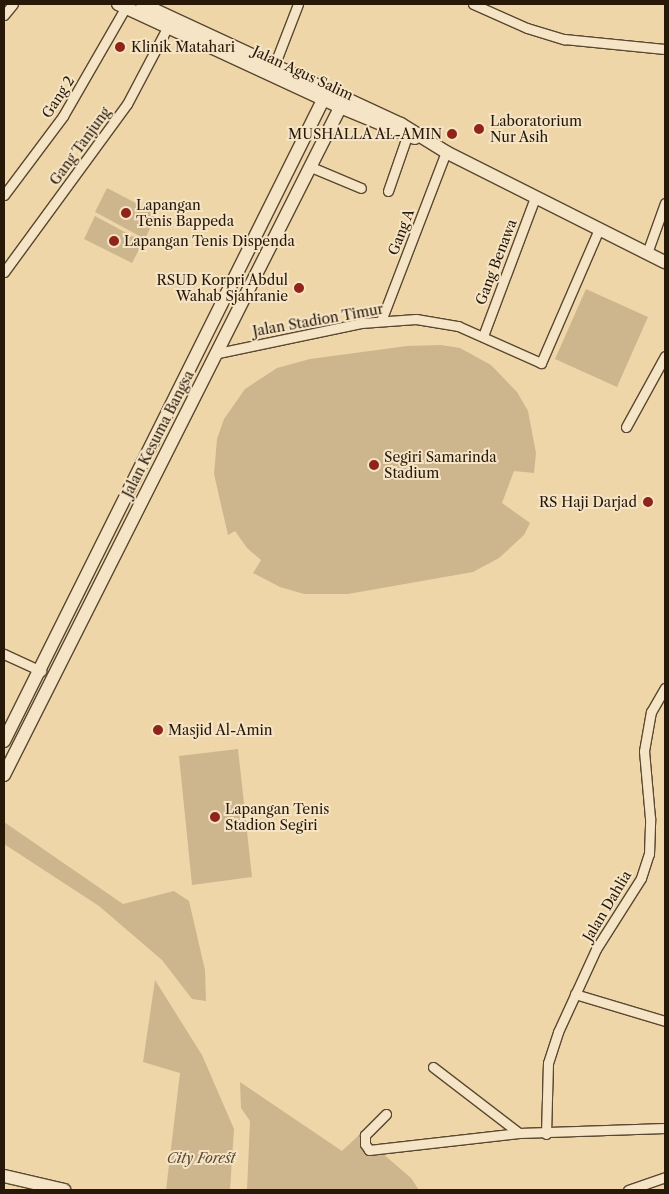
<!DOCTYPE html>
<html>
<head>
<meta charset="utf-8">
<style>
	body { margin:0 }
	#map { position:relative; width:669px; height:1194px; overflow:hidden; background:#efd6a8; font-family:"Libre Caslon Text",serif }
	div>[style] { position:absolute }
	.green>* { inset:0; background:#cdb68d }
	.roads { filter:drop-shadow(1px 0 #594830) drop-shadow(-1px 0 #594830) drop-shadow(0 1px #594830) drop-shadow(0 -1px #594830) }
	.street>* { height:9px; margin:-4.5px; padding:0 4.5px; transform-origin:4.5px; border-radius:4.5px; background:#f5e4c6 }
	.secondary>* { height:12px; margin:-6px; padding:0 6px; transform-origin:6px; border-radius:6px; background:#f5e4c6 }
	.dots>* { width:14px; height:14px; translate:-50% -50%; box-sizing:border-box; border:2px solid #f5e4c6; border-radius:50% }
	span { translate:-50% -50%; white-space:nowrap; text-align:center; line-height:1.15; -webkit-text-stroke:4px #f5e4c6; paint-order:stroke }
	.poi-label { font-size:14px; color:#271808 }
	.left { translate:0 -50%; text-align:left }
	.right { translate:-100% -50%; text-align:right }
	.street-label { font-size:14px; color:#271808 }
	.park-label { font-size:14px; color:#594730; font-style:italic }
	.frame { position:absolute; inset:0; border:5px solid #271808; pointer-events:none }
</style>
</head>
<body>
<div id="map">
	<div class="green">
		<div style="clip-path:polygon(107px 188px,157px 214px,145px 239px,95px 212px)"></div>
		<div style="clip-path:polygon(95px 216px,143px 242px,132px 263px,84px 239px)"></div>
		<div style="clip-path:polygon(586px 289px,648px 317px,617px 387px,555px 359px)"></div>
		<div style="clip-path:polygon(441px 345px,460px 348px,491px 365px,517px 392px,528px 411px,536px 453px,534px 473px,514px 471px,502px 503px,530px 523px,524px 535px,499px 558px,473px 572px,348px 594px,304px 594px,280px 587px,253px 573px,261px 560px,247px 548px,235px 531px,228px 535px,214px 474px,217px 439px,224px 419px,245px 389px,277px 368px,310px 359px,407px 346px)"></div>
		<div style="clip-path:polygon(238px 749px,252px 877px,192px 885px,179px 756px)"></div>
		<div style="clip-path:polygon(4px 822px,123px 904px,174px 891px,189px 901px,205px 970px,206px 1001px,192px 999px,162px 960px,99px 906px,4px 844px)"></div>
		<div style="clip-path:polygon(155px 980px,202px 1055px,234px 1129px,230px 1190px,166px 1190px,180px 1073px,143px 1062px)"></div>
		<div style="clip-path:polygon(240px 1082px,342px 1151px,360px 1134px,411px 1178px,419px 1190px,247px 1190px,250px 1121px,241px 1108px)"></div>
	</div>
	<div class="roads">
		<div class="street">
			<div style="left:473px;top:4px;width:59px;rotate:24deg"></div>
			<div style="left:527px;top:28px;width:39px;rotate:17deg"></div>
			<div style="left:564px;top:39px;width:101px;rotate:5.7deg"></div>
			<div style="left:4px;top:15px;width:14px;rotate:-51deg"></div>
			<div style="left:274px;top:66px;width:66px;rotate:-68.8deg"></div>
			<div style="left:311px;top:167px;width:54px;rotate:22.8deg"></div>
			<div style="left:388px;top:191px;width:58px;rotate:-70.9deg"></div>
			<div style="left:4px;top:195px;width:99px;rotate:-53.2deg"></div>
			<div style="left:63px;top:116px;width:125px;rotate:-60.1deg"></div>
			<div style="left:647px;top:253px;width:53px;rotate:-70.2deg"></div>
			<div style="left:4px;top:272px;width:208px;rotate:-53.8deg"></div>
			<div style="left:127px;top:104px;width:86px;rotate:-62.2deg"></div>
			<div style="left:381px;top:321px;width:181px;rotate:-69deg"></div>
			<div style="left:483px;top:336px;width:147px;rotate:-69.4deg"></div>
			<div style="left:218px;top:353px;width:146px;rotate:-11.8deg"></div>
			<div style="left:361px;top:323px;width:55px;rotate:-4.2deg"></div>
			<div style="left:416px;top:319px;width:43px;rotate:9.5deg"></div>
			<div style="left:458px;top:326px;width:91px;rotate:24deg"></div>
			<div style="left:541px;top:363px;width:144px;rotate:-66.6deg"></div>
			<div style="left:626px;top:427px;width:81px;rotate:-61.2deg"></div>
			<div style="left:4px;top:654px;width:41px;rotate:24.7deg"></div>
			<div style="left:575px;top:994px;width:94px;rotate:16.7deg"></div>
			<div style="left:433px;top:1067px;width:108px;rotate:37.5deg"></div>
			<div style="left:386px;top:1114px;width:30px;rotate:135deg"></div>
			<div style="left:365px;top:1135px;width:9px;rotate:90deg"></div>
			<div style="left:365px;top:1144px;width:7px;rotate:56deg"></div>
			<div style="left:369px;top:1150px;width:151px;rotate:-6.5deg"></div>
			<div style="left:519px;top:1133px;width:146px;rotate:-2deg"></div>
			<div style="left:546px;top:1134px;width:71px;rotate:-88.4deg"></div>
			<div style="left:548px;top:1063px;width:33px;rotate:-72deg"></div>
			<div style="left:558px;top:1032px;width:91px;rotate:-65.4deg"></div>
			<div style="left:596px;top:949px;width:84px;rotate:-57.6deg"></div>
			<div style="left:641px;top:878px;width:25px;rotate:-72deg"></div>
			<div style="left:649px;top:854px;width:36px;rotate:-88deg"></div>
			<div style="left:650px;top:818px;width:67px;rotate:-95.1deg"></div>
			<div style="left:644px;top:751px;width:40px;rotate:-80deg"></div>
			<div style="left:651px;top:712px;width:28px;rotate:-60deg"></div>
			<div style="left:628px;top:1190px;width:39px;rotate:-19deg"></div>
		</div>
		<div class="secondary">
			<div style="left:118px;top:4px;width:245px;rotate:24.9deg"></div>
			<div style="left:340px;top:107px;width:81px;rotate:22.5deg"></div>
			<div style="left:142px;top:4px;width:285px;rotate:24.9deg"></div>
			<div style="left:401px;top:124px;width:53px;rotate:31.9deg"></div>
			<div style="left:446px;top:152px;width:245px;rotate:26.7deg"></div>
			<div style="left:4px;top:741px;width:727px;rotate:-63.54deg"></div>
			<div style="left:4px;top:775px;width:758px;rotate:-63.27deg"></div>
			<div style="left:4px;top:1176px;width:62px;rotate:13.1deg"></div>
		</div>
	</div>
	<div class="dots">
		<div style="left:120px;top:47px;background:#8f2418"></div>
		<div style="left:479px;top:129px;background:#8f2418"></div>
		<div style="left:452px;top:134px;background:#8f2418"></div>
		<div style="left:126px;top:213px;background:#8f2418"></div>
		<div style="left:114px;top:241px;background:#8f2418"></div>
		<div style="left:299px;top:288px;background:#8f2418"></div>
		<div style="left:374px;top:465px;background:#8f2418"></div>
		<div style="left:648px;top:502px;background:#8f2418"></div>
		<div style="left:158px;top:730px;background:#8f2418"></div>
		<div style="left:215px;top:817px;background:#8f2418"></div>
	</div>
	<div class="poi-label">
		<span class="left" style="left:131px;top:47px">Klinik Matahari</span>
		<span class="left" style="left:490px;top:129px">Laboratorium<br>Nur Asih</span>
		<span class="right" style="left:442px;top:134px">MUSHALLA AL-AMIN</span>
		<span class="left" style="left:136px;top:213px">Lapangan<br>Tenis Bappeda</span>
		<span class="left" style="left:124px;top:241px">Lapangan Tenis Dispenda</span>
		<span class="right" style="left:288px;top:288px">RSUD Korpri Abdul<br>Wahab Sjahranie</span>
		<span class="left" style="left:384px;top:465px">Segiri Samarinda<br>Stadium</span>
		<span class="right" style="left:637px;top:502px">RS Haji Darjad</span>
		<span class="left" style="left:168px;top:730px">Masjid Al-Amin</span>
		<span class="left" style="left:225px;top:817px">Lapangan Tenis<br>Stadion Segiri</span>
	</div>
	<div class="street-label">
		<span style="left:303px;top:73px;rotate:25deg">Jalan Agus Salim</span>
		<span style="left:58px;top:97px;rotate:-57deg">Gang 2</span>
		<span style="left:80px;top:146px;rotate:-54deg">Gang Tanjung</span>
		<span style="left:401px;top:232px;rotate:-69deg">Gang A</span>
		<span style="left:496px;top:262px;rotate:-69deg">Gang Benawa</span>
		<span style="left:318px;top:320px;rotate:-10deg">Jalan Stadion Timur</span>
		<span style="left:158px;top:434px;rotate:-63deg">Jalan Kesuma Bangsa</span>
		<span style="left:607px;top:906px;rotate:-59deg">Jalan Dahlia</span>
	</div>
	<div class="park-label">
		<span style="left:201px;top:1158px">City Forest</span>
	</div>
	<div class="frame"></div>
</div>
</body>
</html>
